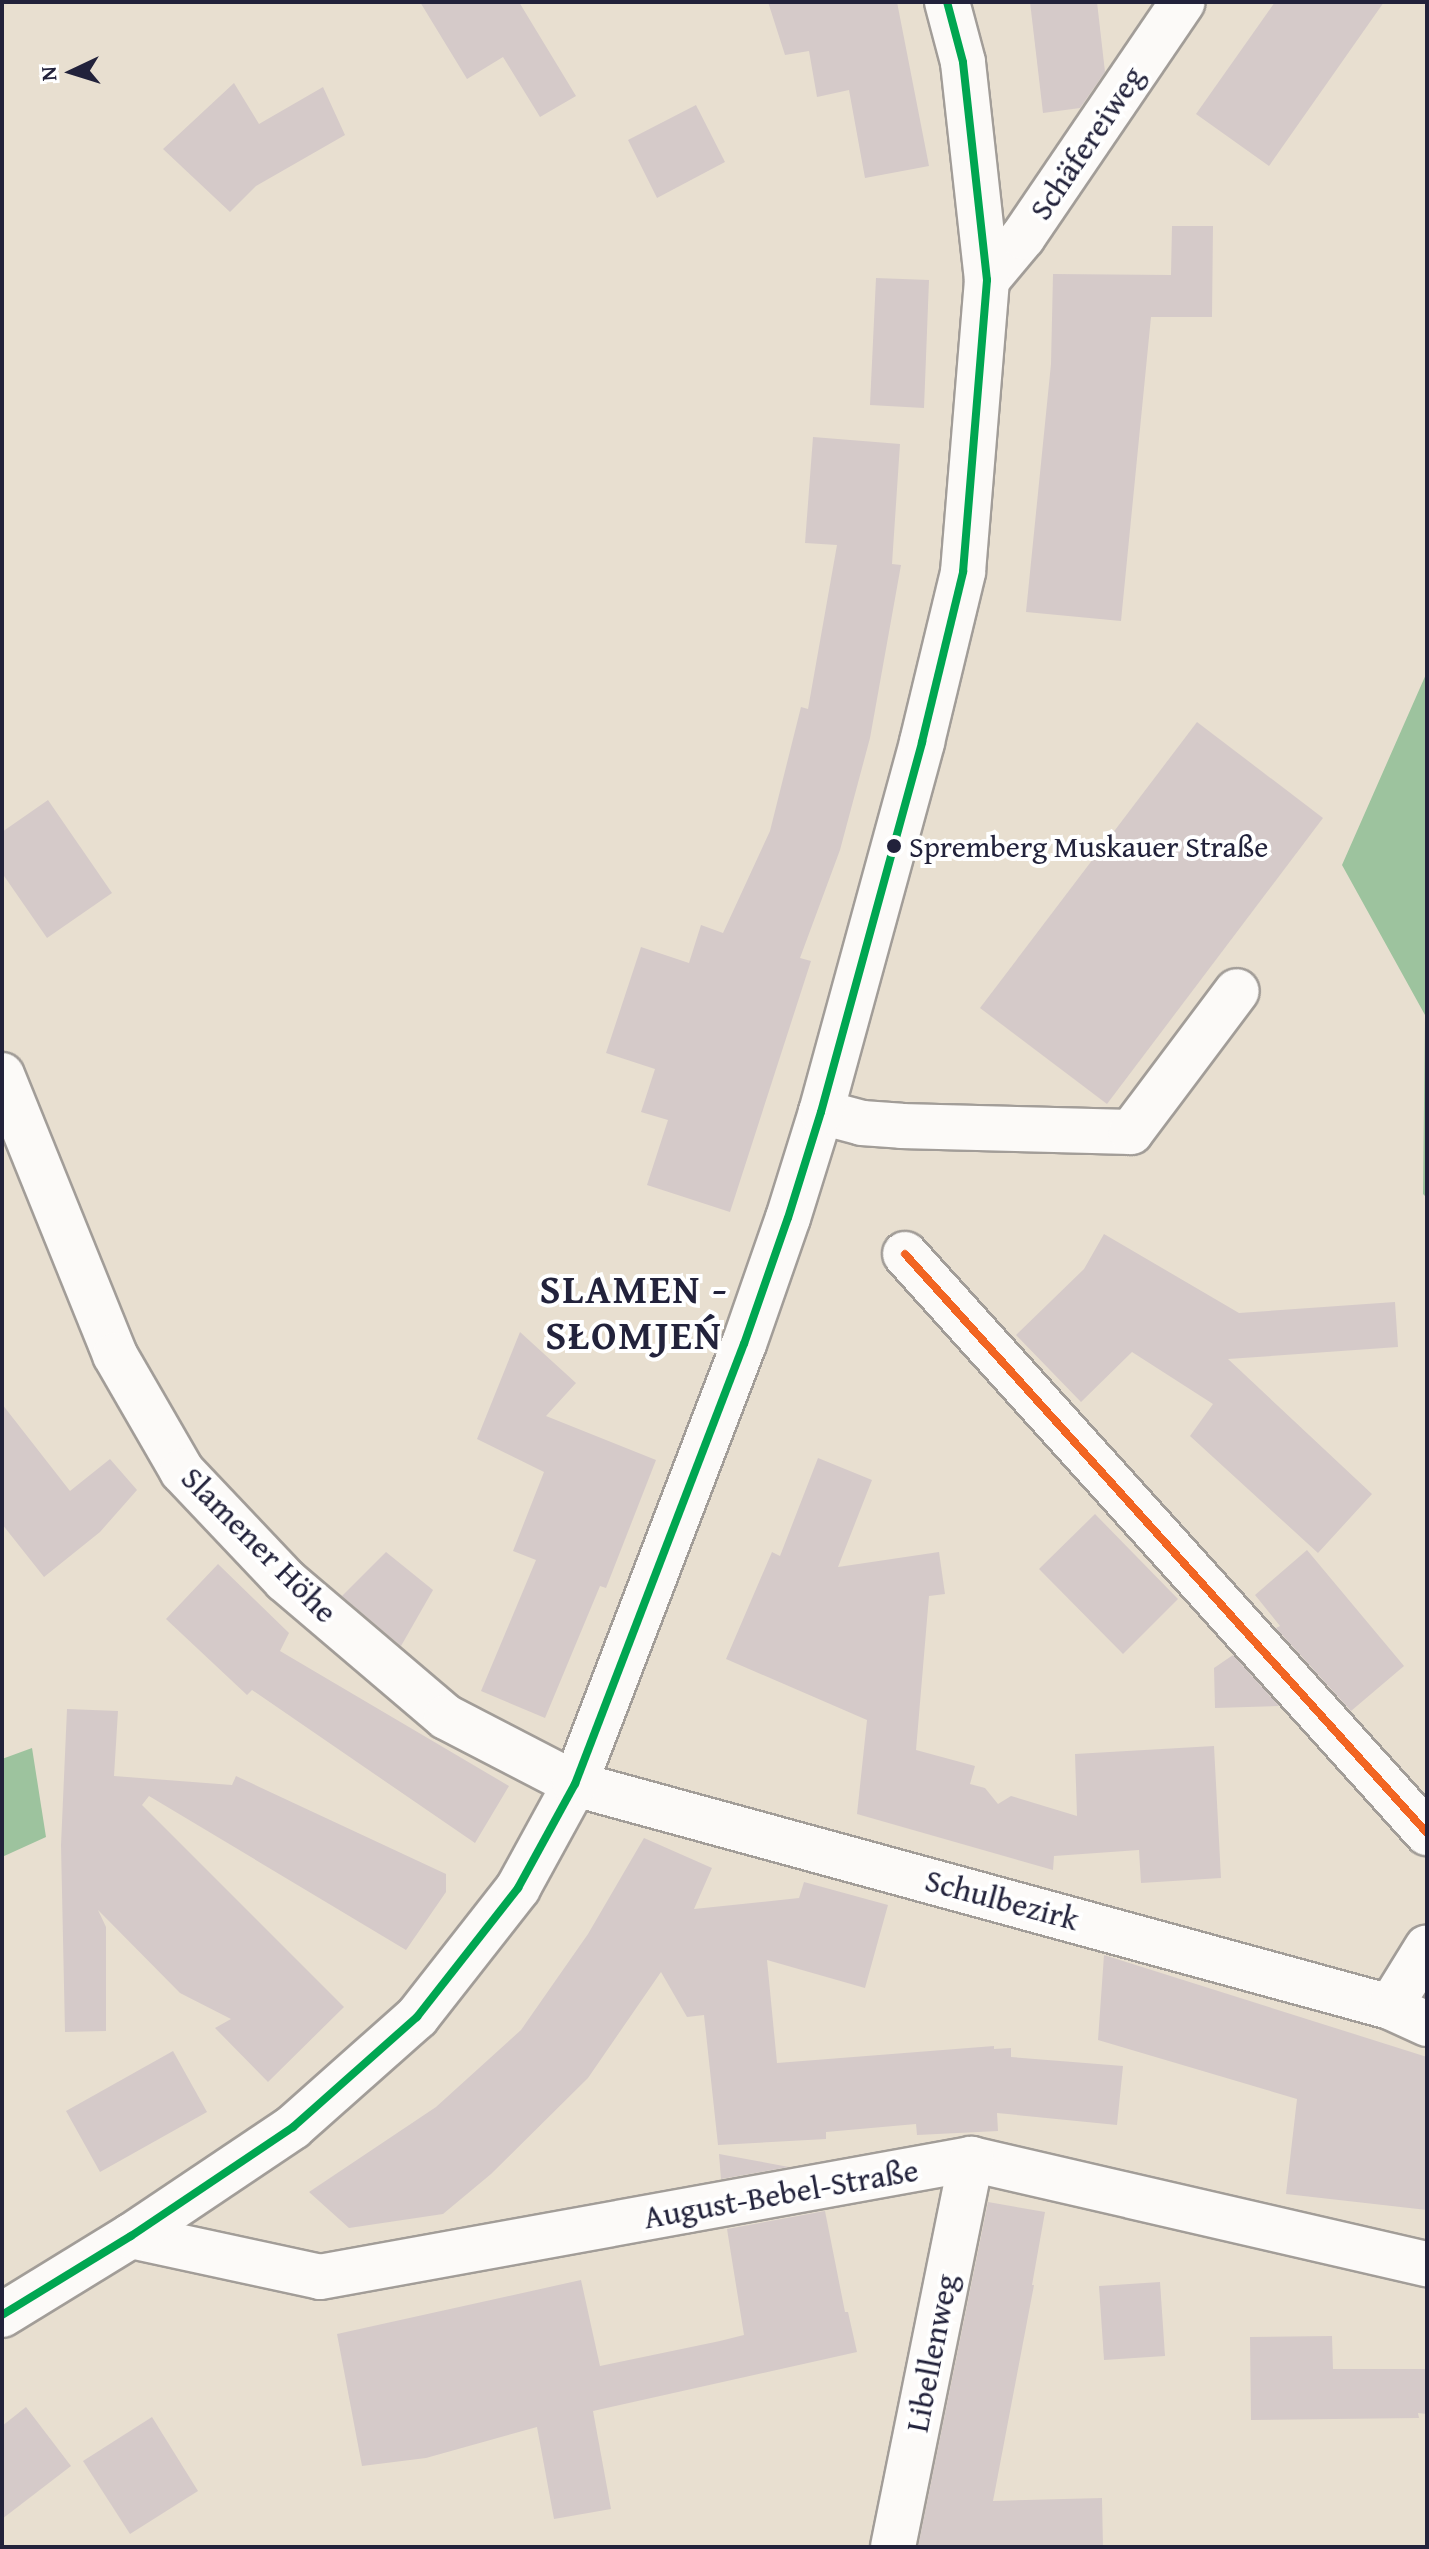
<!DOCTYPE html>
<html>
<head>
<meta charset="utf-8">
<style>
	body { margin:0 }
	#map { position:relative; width:1429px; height:2549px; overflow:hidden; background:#e8dfd0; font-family:"Gentium Book Plus",serif }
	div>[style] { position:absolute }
	.forest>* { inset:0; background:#9dc39e }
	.building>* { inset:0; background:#d5cac9 }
	.roads { filter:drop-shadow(2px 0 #a29d98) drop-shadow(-2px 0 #a29d98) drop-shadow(0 2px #a29d98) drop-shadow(0 -2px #a29d98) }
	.minor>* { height:44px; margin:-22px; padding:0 22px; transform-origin:22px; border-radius:22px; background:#fcfaf8 }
	.major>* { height:44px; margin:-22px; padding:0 22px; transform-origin:22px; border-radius:22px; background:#fcfaf8 }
	.bus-1>* { height:8px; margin:-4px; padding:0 4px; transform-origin:4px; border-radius:4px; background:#00a651 }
	.bus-2>* { height:8px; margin:-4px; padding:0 4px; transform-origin:4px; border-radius:4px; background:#f26522 }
	.dots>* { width:22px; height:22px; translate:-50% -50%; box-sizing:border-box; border:4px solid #fff; border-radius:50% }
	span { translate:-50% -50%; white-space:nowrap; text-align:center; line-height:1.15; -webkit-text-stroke:8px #fff; paint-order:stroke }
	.bus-label { font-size:30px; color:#22223b }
	.left { translate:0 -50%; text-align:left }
	.street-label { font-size:32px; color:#22223b }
	.district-label { font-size:40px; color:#22223b; font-weight:700; letter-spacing:2px }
	.frame { position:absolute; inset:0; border:4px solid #22223b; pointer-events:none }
	.north { position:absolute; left:32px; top:32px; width:80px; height:80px; -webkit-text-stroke:6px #fff; paint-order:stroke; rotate:266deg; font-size:22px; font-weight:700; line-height:32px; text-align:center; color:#22223b }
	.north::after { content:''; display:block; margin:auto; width:28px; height:36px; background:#22223b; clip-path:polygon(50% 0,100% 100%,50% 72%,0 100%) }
</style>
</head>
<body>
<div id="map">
	<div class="forest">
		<div style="clip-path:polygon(1427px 672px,1427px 1198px,1423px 1194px,1425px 1015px,1342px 865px)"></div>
		<div style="clip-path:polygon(32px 1748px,46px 1837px,2px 1857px,2px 1759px)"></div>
	</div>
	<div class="building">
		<div style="clip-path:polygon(420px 2px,519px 2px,576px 96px,540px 117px,503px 57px,467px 79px)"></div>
		<div style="clip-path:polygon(768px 2px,897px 2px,929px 166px,865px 178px,849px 90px,817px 97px,809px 51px,785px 55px)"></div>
		<div style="clip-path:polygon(1030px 2px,1097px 2px,1105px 72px,1080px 108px,1043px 113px)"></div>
		<div style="clip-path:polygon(1275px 2px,1384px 2px,1269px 166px,1196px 114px)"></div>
		<div style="clip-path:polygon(234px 83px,259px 124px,323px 87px,345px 135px,256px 186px,230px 212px,163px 149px)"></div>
		<div style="clip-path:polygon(696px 105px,725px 162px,657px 198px,628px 140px)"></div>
		<div style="clip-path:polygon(1172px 226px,1213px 226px,1212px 317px,1151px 317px,1121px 621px,1026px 612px,1051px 364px,1053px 274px,1171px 275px)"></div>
		<div style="clip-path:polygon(876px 278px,929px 280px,924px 408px,870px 405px)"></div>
		<div style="clip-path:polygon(813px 437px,900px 444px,892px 564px,901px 565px,870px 738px,840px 850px,800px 958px,811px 961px,730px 1212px,647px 1185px,668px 1120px,641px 1112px,655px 1069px,606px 1053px,641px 947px,689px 963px,701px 925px,723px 933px,770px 831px,801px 707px,808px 709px,837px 545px,805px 543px)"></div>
		<div style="clip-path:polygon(1197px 722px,1323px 818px,1107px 1104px,980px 1008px)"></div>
		<div style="clip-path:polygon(48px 800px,112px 893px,47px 938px,2px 873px,2px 832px)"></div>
		<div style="clip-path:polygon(1104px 1234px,1239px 1313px,1395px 1302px,1398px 1347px,1228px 1359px,1372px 1494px,1318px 1553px,1190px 1436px,1213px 1404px,1132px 1352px,1081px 1402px,1016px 1335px,1084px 1269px)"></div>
		<div style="clip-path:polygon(520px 1332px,576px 1383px,546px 1416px,656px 1460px,606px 1588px,600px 1586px,545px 1718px,481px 1691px,536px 1560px,513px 1551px,544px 1472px,477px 1439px)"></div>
		<div style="clip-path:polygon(2px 1404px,70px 1491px,110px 1459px,137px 1490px,100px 1532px,44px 1577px,2px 1524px)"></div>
		<div style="clip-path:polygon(818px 1458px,872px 1480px,838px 1567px,939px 1552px,945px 1594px,929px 1596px,916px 1750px,975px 1766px,970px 1784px,985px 1788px,998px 1804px,1011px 1796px,1077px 1816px,1075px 1754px,1214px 1746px,1221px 1878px,1141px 1883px,1139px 1850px,1054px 1856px,1053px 1870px,857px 1814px,867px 1720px,726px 1659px,772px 1552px,780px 1556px)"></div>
		<div style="clip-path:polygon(1095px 1514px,1178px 1599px,1123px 1654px,1039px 1569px)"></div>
		<div style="clip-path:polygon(1307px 1550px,1404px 1666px,1351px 1711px,1276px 1628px,1280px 1626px,1255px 1595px)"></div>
		<div style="clip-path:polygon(386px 1552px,433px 1590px,401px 1646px,342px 1596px)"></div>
		<div style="clip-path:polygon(218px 1564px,289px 1633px,280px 1651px,509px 1786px,475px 1843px,252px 1690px,247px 1695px,166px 1619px)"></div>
		<div style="clip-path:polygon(1233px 1655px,1279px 1706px,1215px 1708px,1214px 1668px)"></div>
		<div style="clip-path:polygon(67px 1709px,118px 1711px,114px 1776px,232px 1785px,236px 1776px,446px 1874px,446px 1892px,406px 1950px,149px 1796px,142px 1805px,344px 2007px,268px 2082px,215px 2028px,231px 2019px,180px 1993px,98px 1910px,106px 1927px,106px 2031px,65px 2032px,61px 1845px)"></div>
		<div style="clip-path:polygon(644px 1838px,712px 1868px,694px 1909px,799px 1898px,804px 1882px,888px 1905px,865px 1988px,767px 1960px,777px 2063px,994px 2046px,994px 2049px,1011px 2048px,1011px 2057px,1123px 2066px,1117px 2125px,997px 2113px,998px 2131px,917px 2135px,916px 2124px,826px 2132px,826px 2139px,718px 2145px,704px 2015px,687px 2017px,661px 1972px,588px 2078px,491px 2174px,443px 2214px,349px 2228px,309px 2192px,436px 2107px,521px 2030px,588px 1934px)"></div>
		<div style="clip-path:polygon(1104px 1955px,1427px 2057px,1427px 2210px,1286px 2194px,1297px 2099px,1098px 2040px)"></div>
		<div style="clip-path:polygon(173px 2051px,207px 2112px,100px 2172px,66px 2111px)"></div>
		<div style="clip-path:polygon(719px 2154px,789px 2167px,721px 2179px)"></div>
		<div style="clip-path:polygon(988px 2202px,1045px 2212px,1032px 2285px,1034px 2285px,993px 2501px,1102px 2498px,1103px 2547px,918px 2547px)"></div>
		<div style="clip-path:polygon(825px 2211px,845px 2312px,848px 2312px,857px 2352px,593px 2411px,611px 2509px,554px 2519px,537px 2427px,426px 2458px,362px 2466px,337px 2334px,581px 2280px,600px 2366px,720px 2341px,744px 2335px,727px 2229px)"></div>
		<div style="clip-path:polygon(1160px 2282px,1165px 2356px,1104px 2360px,1099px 2286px)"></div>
		<div style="clip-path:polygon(1332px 2336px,1333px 2369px,1427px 2369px,1427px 2414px,1418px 2413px,1419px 2418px,1251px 2420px,1250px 2337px)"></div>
		<div style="clip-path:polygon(26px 2407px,71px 2466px,2px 2519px,2px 2426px)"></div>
		<div style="clip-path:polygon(152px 2417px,198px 2491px,130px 2534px,83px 2461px)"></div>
	</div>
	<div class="roads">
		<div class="minor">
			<div style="left:987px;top:280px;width:56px;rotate:-50.1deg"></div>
			<div style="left:1023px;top:237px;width:284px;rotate:-55.8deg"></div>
			<div style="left:2px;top:1075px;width:302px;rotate:68deg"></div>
			<div style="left:115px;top:1355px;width:134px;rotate:60deg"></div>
			<div style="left:182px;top:1471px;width:150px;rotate:46.6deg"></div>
			<div style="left:285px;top:1580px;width:211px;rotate:40.4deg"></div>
			<div style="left:446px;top:1717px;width:145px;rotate:27.4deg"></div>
			<div style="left:575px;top:1784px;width:845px;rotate:15.3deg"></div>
			<div style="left:1390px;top:2007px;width:41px;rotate:24.7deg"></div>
			<div style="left:821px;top:1112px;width:42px;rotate:15deg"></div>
			<div style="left:862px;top:1123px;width:39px;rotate:4deg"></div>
			<div style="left:901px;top:1126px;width:230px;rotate:1.5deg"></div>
			<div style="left:1131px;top:1132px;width:176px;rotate:-53.1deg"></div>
			<div style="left:905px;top:1254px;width:780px;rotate:47.96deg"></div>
			<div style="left:1390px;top:2007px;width:70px;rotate:-58.3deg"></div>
			<div style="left:131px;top:2236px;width:193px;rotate:12.2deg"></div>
			<div style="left:320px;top:2277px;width:662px;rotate:-10.27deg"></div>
			<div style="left:971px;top:2159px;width:468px;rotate:13deg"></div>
			<div style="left:893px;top:2547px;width:396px;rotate:-78.6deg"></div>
		</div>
		<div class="major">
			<div style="left:2px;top:2315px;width:151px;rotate:-31.5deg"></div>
			<div style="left:131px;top:2236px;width:195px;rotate:-33.9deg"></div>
			<div style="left:293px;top:2127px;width:166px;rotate:-41.6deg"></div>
			<div style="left:417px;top:2017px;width:164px;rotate:-51.9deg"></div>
			<div style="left:518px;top:1888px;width:119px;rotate:-61.3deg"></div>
			<div style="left:575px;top:1784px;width:471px;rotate:-69deg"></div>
			<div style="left:744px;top:1344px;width:133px;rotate:-70.8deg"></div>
			<div style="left:788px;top:1218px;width:111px;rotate:-72.7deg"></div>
			<div style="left:821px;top:1112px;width:384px;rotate:-74.7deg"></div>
			<div style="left:922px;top:742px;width:175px;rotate:-76.4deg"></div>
			<div style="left:963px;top:572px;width:293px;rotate:-85.3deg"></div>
			<div style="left:987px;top:280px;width:219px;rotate:-96.3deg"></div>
			<div style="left:963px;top:62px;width:62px;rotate:-104.9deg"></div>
		</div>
	</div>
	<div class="bus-1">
		<div style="left:2px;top:2315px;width:151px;rotate:-31.5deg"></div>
		<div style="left:131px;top:2236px;width:195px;rotate:-33.9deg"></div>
		<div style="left:293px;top:2127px;width:166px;rotate:-41.6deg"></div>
		<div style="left:417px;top:2017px;width:164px;rotate:-51.9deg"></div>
		<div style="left:518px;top:1888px;width:119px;rotate:-61.3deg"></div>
		<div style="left:575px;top:1784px;width:471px;rotate:-69deg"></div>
		<div style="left:744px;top:1344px;width:133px;rotate:-70.8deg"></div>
		<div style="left:788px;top:1218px;width:111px;rotate:-72.7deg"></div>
		<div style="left:821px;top:1112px;width:384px;rotate:-74.7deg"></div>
		<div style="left:922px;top:742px;width:175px;rotate:-76.4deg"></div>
		<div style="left:963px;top:572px;width:293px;rotate:-85.3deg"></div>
		<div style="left:987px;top:280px;width:219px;rotate:-96.3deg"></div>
		<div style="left:963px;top:62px;width:62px;rotate:-104.9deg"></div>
	</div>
	<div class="bus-2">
		<div style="left:905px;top:1254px;width:780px;rotate:47.96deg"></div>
	</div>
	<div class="dots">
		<div style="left:894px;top:846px;background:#22223b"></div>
	</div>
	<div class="bus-label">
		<span class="left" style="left:909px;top:846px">Spremberg Muskauer Straße</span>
	</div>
	<div class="street-label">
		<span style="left:1087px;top:143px;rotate:-56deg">Schäfereiweg</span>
		<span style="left:259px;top:1545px;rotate:45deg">Slamener Höhe</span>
		<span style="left:1002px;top:1900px;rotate:15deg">Schulbezirk</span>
		<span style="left:781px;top:2194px;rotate:-10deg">August-Bebel-Straße</span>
		<span style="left:932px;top:2353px;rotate:-79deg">Libellenweg</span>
	</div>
	<div class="district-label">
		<span style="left:634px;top:1312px">SLAMEN -<br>SŁOMJEŃ</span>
	</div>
	<div class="frame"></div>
	<div class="north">N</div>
</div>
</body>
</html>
